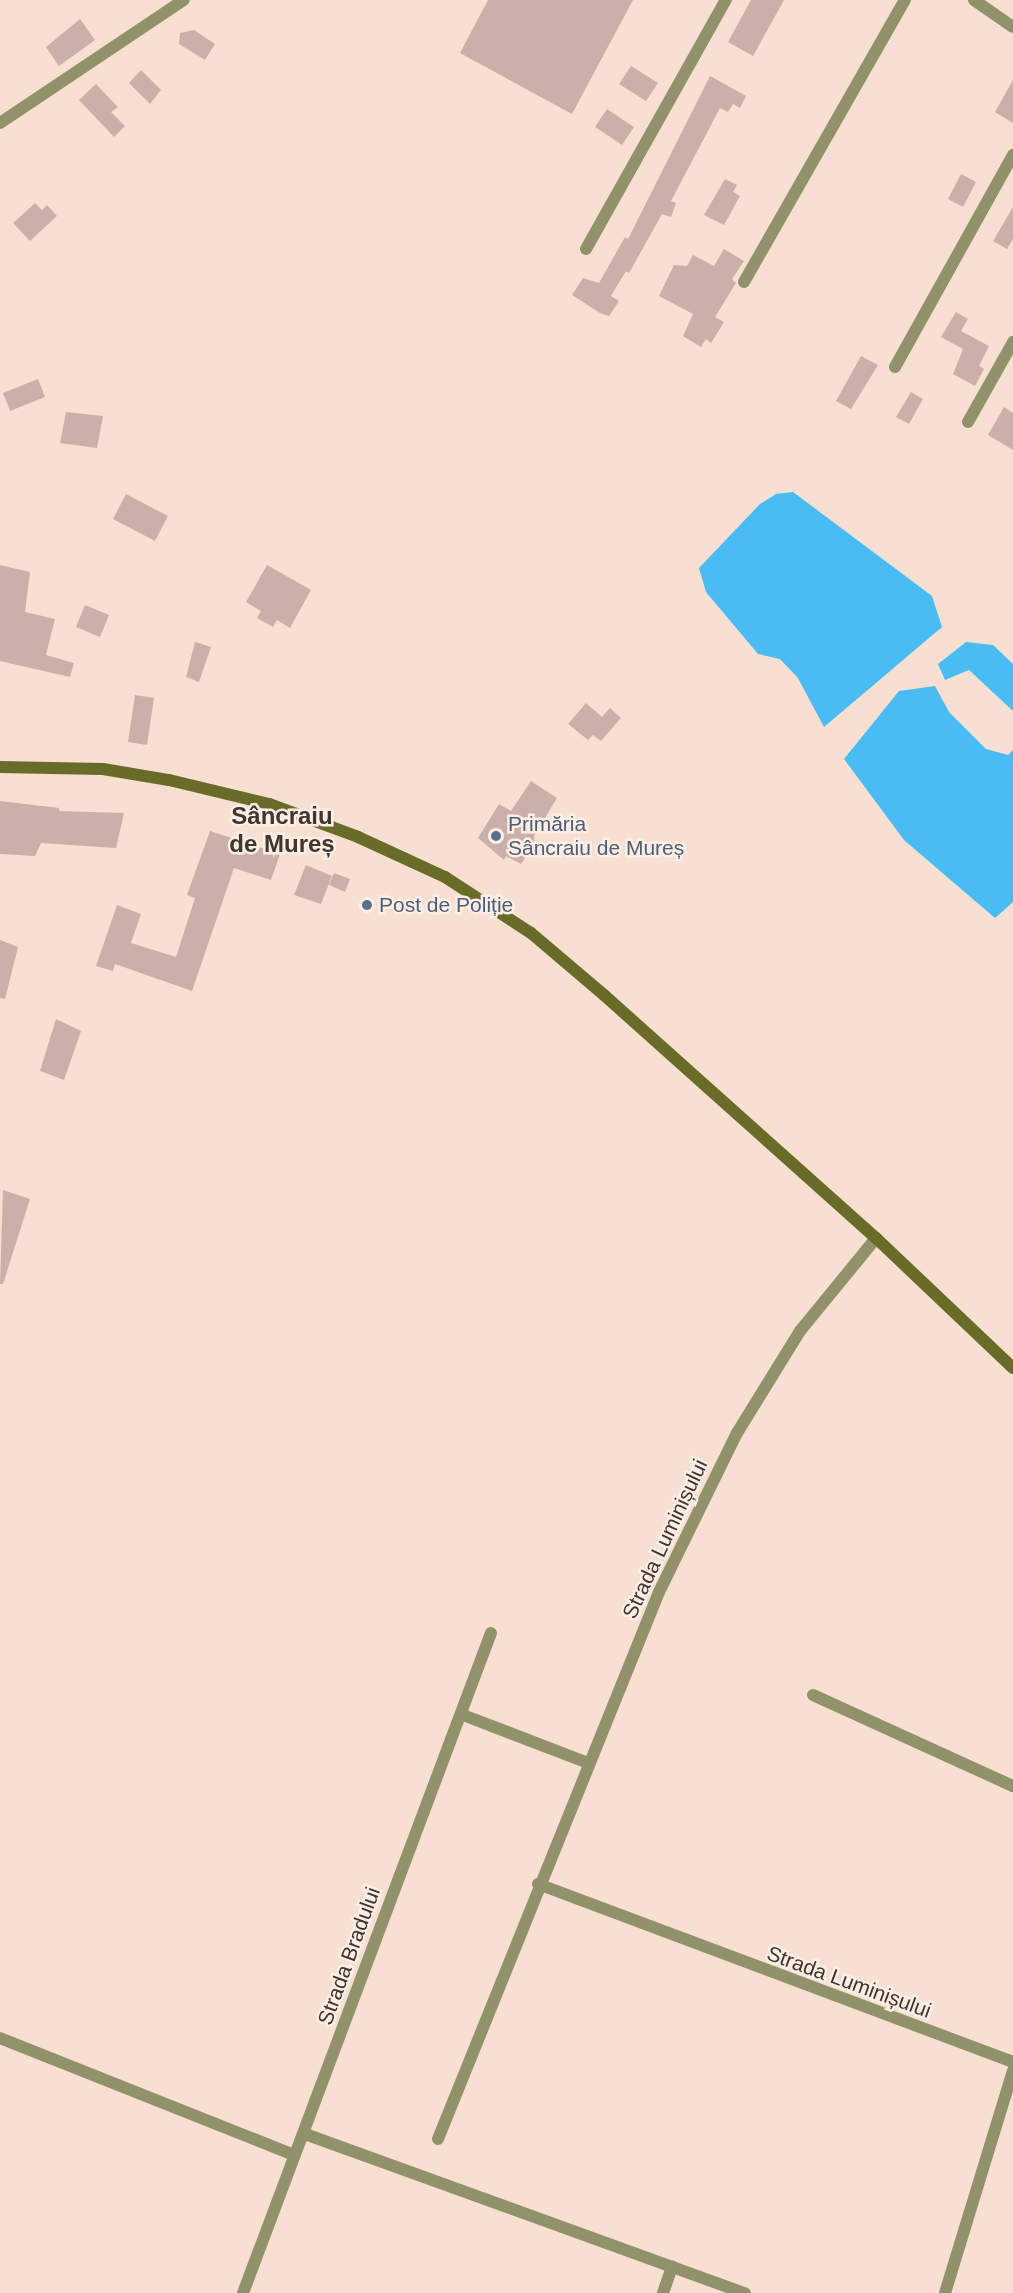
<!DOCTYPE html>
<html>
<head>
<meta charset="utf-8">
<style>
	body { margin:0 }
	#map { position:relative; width:1013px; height:2293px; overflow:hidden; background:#f7dfd1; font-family:Helvetica,sans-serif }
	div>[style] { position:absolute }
	.water>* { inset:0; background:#48bcf3 }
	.building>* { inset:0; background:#cbb0aa }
	.minor>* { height:12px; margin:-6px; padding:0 6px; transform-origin:6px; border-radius:6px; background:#919269 }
	.secondary>* { height:12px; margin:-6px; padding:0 6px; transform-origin:6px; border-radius:6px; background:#696b28 }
	.dots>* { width:16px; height:16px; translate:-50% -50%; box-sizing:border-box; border:3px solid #fdeee6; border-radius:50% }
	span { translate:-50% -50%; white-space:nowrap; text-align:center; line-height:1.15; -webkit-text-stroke:5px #fdeee6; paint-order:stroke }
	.service-label { font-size:21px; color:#4e5e75 }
	.left { translate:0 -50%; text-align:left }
	.street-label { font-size:21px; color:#3f3630 }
	.quarter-label { font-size:24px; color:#3f3630; font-weight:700 }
</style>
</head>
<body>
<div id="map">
	<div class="water">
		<div style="clip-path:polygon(793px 492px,932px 596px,942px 627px,824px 727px,798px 678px,780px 659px,758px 654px,706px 592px,699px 568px,760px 504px,776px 494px)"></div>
		<div style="clip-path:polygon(966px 642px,993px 645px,1013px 664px,1013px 711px,969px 670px,945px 680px,938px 664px)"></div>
		<div style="clip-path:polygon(935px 686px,949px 712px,986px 749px,1008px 755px,1013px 750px,1013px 902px,995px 918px,904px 840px,844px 759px,899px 691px)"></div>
	</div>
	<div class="building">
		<div style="clip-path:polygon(488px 0,633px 0,572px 114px,460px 53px)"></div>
		<div style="clip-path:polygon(751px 0,784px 0,753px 56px,728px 42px)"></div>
		<div style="clip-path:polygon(80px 19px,95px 40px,59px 66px,46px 47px)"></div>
		<div style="clip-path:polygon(194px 30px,215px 44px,205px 60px,179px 44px,180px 33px)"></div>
		<div style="clip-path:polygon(631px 66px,658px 83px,646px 101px,619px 84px)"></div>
		<div style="clip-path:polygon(141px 70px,161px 90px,150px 104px,129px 83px)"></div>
		<div style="clip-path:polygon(710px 76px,746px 96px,740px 108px,733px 104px,728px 112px,720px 108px,671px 201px,676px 203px,671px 217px,662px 214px,629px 273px,626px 271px,611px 296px,619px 301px,609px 316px,600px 313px,572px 295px,583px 278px,599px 283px,625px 237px,628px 239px)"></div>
		<div style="clip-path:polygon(1013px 80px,1013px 123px,995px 112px)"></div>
		<div style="clip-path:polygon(96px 84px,118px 107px,111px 112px,125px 126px,114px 137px,79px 100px)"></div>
		<div style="clip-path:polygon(607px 109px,634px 127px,622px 145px,595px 127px)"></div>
		<div style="clip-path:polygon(961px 174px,976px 182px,963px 207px,948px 199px)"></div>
		<div style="clip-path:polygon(725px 179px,737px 185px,733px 192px,740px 196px,724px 225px,704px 215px)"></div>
		<div style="clip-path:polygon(35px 203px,42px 210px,47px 205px,57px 216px,30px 241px,13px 223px)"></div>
		<div style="clip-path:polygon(1013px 207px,1013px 239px,1007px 249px,993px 241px)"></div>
		<div style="clip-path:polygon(724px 249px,744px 261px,732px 279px,736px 283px,715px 317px,724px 322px,711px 343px,706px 339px,701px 347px,683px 336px,693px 314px,659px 296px,674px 265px,687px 266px,693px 255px,714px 266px)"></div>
		<div style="clip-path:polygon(956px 312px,968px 319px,961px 331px,989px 346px,979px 366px,984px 369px,975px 386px,953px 374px,963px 349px,941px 337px)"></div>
		<div style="clip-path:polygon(861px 356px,878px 365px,851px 409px,836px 401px)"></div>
		<div style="clip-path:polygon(38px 379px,45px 397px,10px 411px,3px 393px)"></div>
		<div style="clip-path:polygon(911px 392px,923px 399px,909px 424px,896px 417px)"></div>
		<div style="clip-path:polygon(1004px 407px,1013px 413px,1013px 450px,988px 435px)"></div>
		<div style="clip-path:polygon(66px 412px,103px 416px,97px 448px,60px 443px)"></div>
		<div style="clip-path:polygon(126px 494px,168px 516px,155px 541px,113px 519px)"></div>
		<div style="clip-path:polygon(0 565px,30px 572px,25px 612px,55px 619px,46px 655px,74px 663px,70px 677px,0 661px)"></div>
		<div style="clip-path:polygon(267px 565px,311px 590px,290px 628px,277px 620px,273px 627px,257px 618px,261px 611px,246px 602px)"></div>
		<div style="clip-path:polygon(85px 605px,109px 615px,100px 637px,76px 627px)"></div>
		<div style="clip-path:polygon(195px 642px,211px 647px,199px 682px,186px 677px)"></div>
		<div style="clip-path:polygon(135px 695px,154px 698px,147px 745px,128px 742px)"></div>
		<div style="clip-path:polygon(586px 703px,602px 717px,610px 708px,621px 718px,601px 741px,593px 735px,588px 740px,568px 724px)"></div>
		<div style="clip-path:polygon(531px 781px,557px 798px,534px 836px,534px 843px,545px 856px,526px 856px,521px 864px,506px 856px,504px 860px,478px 838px,499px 804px,511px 811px)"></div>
		<div style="clip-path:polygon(0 801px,59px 808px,59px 811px,124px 813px,116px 848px,41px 843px,35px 856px,0 854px)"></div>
		<div style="clip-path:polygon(210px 831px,280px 854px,271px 880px,234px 868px,192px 991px,115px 964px,113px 971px,96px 966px,117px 905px,141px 914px,131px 943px,176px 957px,195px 898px,187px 895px)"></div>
		<div style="clip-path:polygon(306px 865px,332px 876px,321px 904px,294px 895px)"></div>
		<div style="clip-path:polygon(334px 873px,350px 879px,345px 892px,329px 885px)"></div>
		<div style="clip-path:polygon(0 940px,18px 947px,5px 999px,0 998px)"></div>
		<div style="clip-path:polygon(56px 1019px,81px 1031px,64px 1080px,40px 1071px)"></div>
		<div style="clip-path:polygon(3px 1190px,30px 1199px,3px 1284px,0 1284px)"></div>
	</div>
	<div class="minor">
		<div style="left:974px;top:0;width:47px;rotate:34.7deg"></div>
		<div style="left:0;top:123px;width:221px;rotate:-33.8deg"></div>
		<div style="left:586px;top:249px;width:286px;rotate:-60.7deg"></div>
		<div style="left:744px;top:282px;width:325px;rotate:-60.3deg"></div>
		<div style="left:895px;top:367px;width:243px;rotate:-60.9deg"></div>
		<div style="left:968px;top:422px;width:92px;rotate:-60.6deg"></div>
		<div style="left:813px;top:1695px;width:220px;rotate:24.5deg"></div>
		<div style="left:463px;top:1715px;width:134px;rotate:21deg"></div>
		<div style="left:538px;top:1884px;width:507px;rotate:20.54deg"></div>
		<div style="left:0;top:2038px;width:316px;rotate:21.7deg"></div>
		<div style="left:305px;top:2134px;width:468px;rotate:19.9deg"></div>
		<div style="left:438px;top:2139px;width:590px;rotate:-68deg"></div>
		<div style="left:659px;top:1592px;width:177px;rotate:-63.9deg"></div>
		<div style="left:737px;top:1433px;width:120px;rotate:-58.3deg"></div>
		<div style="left:800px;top:1331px;width:120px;rotate:-50.7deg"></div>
		<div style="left:243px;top:2293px;width:705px;rotate:-69.41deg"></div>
		<div style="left:663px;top:2293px;width:28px;rotate:-71deg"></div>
		<div style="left:945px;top:2293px;width:232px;rotate:-73deg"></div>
	</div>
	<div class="secondary">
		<div style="left:0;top:767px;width:103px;rotate:1.1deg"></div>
		<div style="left:103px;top:769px;width:67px;rotate:9.5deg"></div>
		<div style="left:169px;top:780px;width:103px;rotate:13.5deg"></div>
		<div style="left:269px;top:804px;width:95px;rotate:20.3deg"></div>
		<div style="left:358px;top:837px;width:96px;rotate:24.7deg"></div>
		<div style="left:445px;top:877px;width:103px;rotate:33.1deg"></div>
		<div style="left:531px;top:933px;width:96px;rotate:40.3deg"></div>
		<div style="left:604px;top:995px;width:365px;rotate:41.8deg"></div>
		<div style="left:876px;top:1238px;width:189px;rotate:43.5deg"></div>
	</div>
	<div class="dots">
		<div style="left:496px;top:836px;background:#5c6f8a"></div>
		<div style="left:367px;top:905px;background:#5c6f8a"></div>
	</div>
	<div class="service-label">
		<span class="left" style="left:508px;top:836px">Primăria<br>Sâncraiu de Mureș</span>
		<span class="left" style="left:379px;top:905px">Post de Poliție</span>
	</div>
	<div class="street-label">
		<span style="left:665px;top:1539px;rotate:-65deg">Strada Luminișului</span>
		<span style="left:349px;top:1956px;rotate:-70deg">Strada Bradului</span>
		<span style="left:849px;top:1982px;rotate:20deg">Strada Luminișului</span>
	</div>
	<div class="quarter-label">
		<span style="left:282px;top:830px">Sâncraiu<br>de Mureș</span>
	</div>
</div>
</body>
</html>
